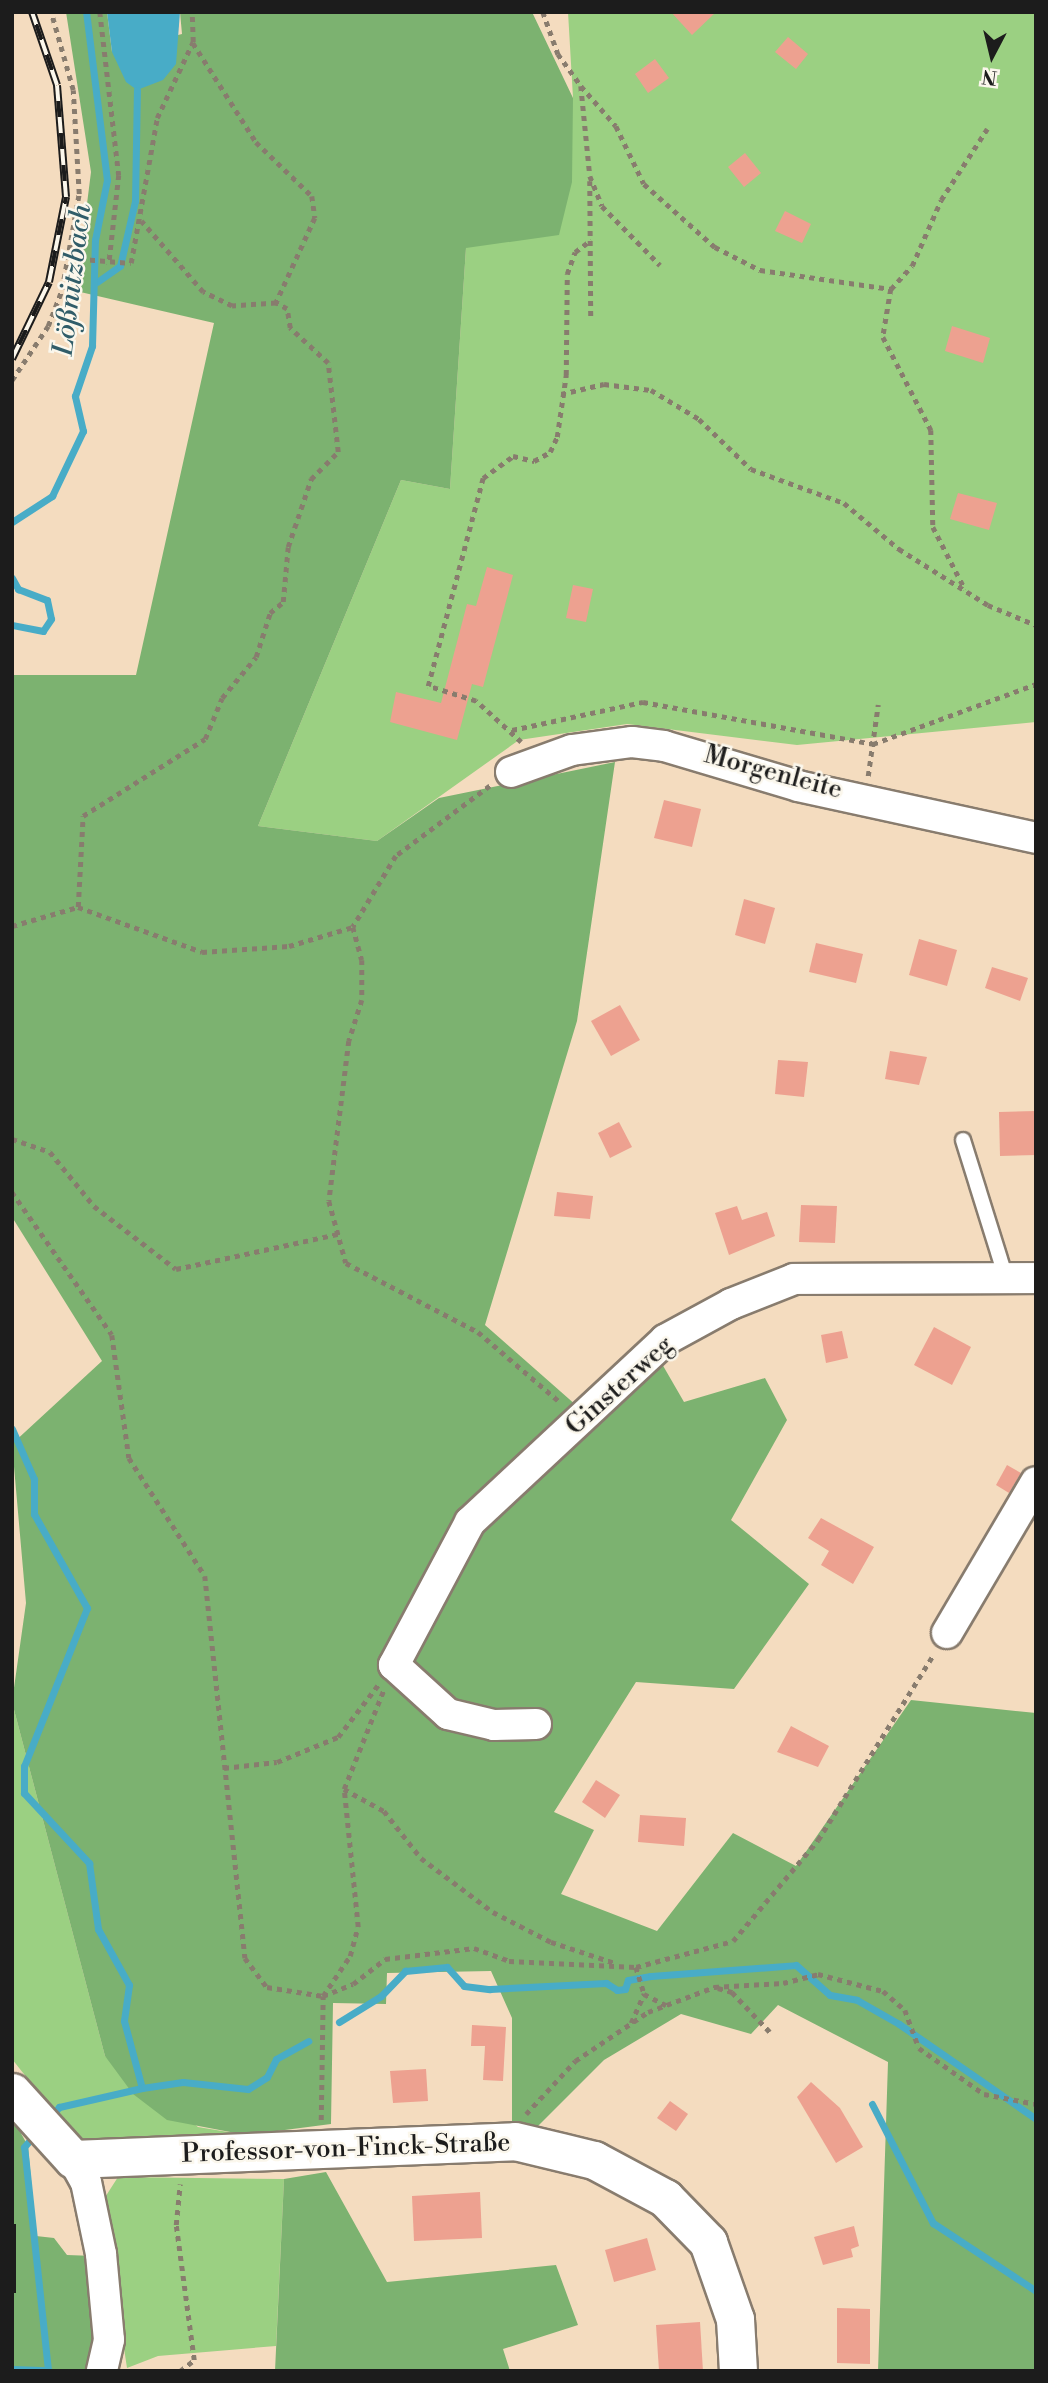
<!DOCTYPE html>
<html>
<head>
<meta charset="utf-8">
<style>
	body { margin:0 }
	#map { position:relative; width:1048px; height:2383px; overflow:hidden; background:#f4dcbf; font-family:"Libre Bodoni",serif }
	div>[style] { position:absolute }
	.green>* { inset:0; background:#9bd082 }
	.forest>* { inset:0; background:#7cb270 }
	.water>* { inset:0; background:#48acc7 }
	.stream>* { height:7px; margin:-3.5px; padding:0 3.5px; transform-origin:3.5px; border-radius:3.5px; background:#48acc7 }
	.building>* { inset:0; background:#eda190 }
	.path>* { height:4.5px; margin-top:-2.25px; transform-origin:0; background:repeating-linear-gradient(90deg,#887c6e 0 5px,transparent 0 10px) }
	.roads { filter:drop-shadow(2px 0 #887c6e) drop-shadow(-2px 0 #887c6e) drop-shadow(0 2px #887c6e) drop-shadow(0 -2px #887c6e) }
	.service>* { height:14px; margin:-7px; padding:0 7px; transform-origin:7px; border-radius:7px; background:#fff }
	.minor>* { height:30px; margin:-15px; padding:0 15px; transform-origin:15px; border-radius:15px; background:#fff }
	.tertiary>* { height:37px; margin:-18.5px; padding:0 18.5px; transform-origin:18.5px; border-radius:18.5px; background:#fff }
	.rail>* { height:8px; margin-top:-4px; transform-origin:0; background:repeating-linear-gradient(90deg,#fbf7ec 0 16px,#1c1c1c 0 32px); box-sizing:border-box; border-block:2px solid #1c1c1c }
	span { translate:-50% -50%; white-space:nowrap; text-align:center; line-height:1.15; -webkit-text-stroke:5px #fbf7ec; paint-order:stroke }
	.street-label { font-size:26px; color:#1c1c1c }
	.water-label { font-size:28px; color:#305d69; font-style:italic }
	.frame { position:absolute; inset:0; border:14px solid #1c1c1c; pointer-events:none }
	.north { position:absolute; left:957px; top:21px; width:70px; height:70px; -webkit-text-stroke:5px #fbf7ec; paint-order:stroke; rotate:187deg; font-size:19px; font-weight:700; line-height:28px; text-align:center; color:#1c1c1c }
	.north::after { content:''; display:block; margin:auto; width:24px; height:32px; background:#1c1c1c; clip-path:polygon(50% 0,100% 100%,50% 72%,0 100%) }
</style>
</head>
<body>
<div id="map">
	<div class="green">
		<div style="clip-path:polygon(568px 12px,1036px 12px,1036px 722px,797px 745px,627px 724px,519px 740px,377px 841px,258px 826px,401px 480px,450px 489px,466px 248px,573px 98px)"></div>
		<div style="clip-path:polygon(12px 1702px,105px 2056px,198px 2127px,246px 2135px,97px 2143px,73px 2136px,12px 2059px)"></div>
		<div style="clip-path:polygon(118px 2177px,284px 2179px,276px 2346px,158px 2356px,127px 2368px,102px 2202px)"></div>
	</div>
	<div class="forest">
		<div style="clip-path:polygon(66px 12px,107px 12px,112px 52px,182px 34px,180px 12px,532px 12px,573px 98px,572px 182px,559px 235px,466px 248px,450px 489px,401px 480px,258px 826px,377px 841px,439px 798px,615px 762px,577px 1021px,485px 1325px,577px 1406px,647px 1338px,684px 1402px,765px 1378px,787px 1420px,731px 1520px,809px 1584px,734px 1689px,636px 1682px,554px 1812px,594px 1830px,561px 1894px,657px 1931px,733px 1833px,796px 1866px,911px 1700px,1036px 1713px,1036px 2371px,878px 2371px,888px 2062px,778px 2005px,751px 2034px,681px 2014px,604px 2060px,535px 2129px,512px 2122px,512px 2018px,491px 1971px,387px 1973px,386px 2004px,333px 2003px,331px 2124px,246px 2135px,167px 2120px,133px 2094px,105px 2056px,12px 1702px,26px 1603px,12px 1444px,102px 1361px,12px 1217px,12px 675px,136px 675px,214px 323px,76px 291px,91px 172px)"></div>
		<div style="clip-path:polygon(12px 2117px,28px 2146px,36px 2236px,54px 2238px,67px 2255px,94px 2256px,97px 2371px,12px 2371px)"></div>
		<div style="clip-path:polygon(326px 2172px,387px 2282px,556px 2265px,578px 2325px,503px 2349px,510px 2371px,275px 2371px,284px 2179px)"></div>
	</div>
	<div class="water">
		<div style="clip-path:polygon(107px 12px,180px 12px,176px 64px,163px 80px,137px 90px,126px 82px,112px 52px)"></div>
	</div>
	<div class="stream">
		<div style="left:97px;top:282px;width:28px;rotate:-35deg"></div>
		<div style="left:120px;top:266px;width:67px;rotate:-77deg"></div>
		<div style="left:135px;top:201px;width:111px;rotate:-89deg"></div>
		<div style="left:12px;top:522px;width:48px;rotate:-33deg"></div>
		<div style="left:52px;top:496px;width:72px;rotate:-64.5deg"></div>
		<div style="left:83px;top:431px;width:36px;rotate:-103deg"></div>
		<div style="left:75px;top:396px;width:53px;rotate:-71.2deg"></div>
		<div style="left:92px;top:346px;width:106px;rotate:-88.4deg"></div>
		<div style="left:95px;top:240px;width:61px;rotate:-78.7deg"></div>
		<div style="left:107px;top:180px;width:169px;rotate:-97.1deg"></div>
		<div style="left:12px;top:578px;width:13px;rotate:61deg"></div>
		<div style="left:18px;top:589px;width:31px;rotate:21deg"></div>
		<div style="left:47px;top:600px;width:19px;rotate:78deg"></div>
		<div style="left:51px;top:619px;width:14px;rotate:124deg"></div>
		<div style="left:43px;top:631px;width:32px;rotate:-169deg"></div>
		<div style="left:12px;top:1429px;width:55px;rotate:66.3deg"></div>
		<div style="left:34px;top:1479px;width:35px;rotate:90deg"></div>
		<div style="left:34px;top:1514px;width:108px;rotate:60.6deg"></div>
		<div style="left:87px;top:1608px;width:170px;rotate:111.7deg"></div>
		<div style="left:24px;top:1766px;width:27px;rotate:90deg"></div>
		<div style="left:24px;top:1793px;width:96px;rotate:47.1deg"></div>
		<div style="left:89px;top:1863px;width:67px;rotate:82.2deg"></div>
		<div style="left:98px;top:1929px;width:64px;rotate:61deg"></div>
		<div style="left:129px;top:1985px;width:36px;rotate:98deg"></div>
		<div style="left:124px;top:2021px;width:69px;rotate:75deg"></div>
		<div style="left:142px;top:2088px;width:85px;rotate:167.1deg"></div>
		<div style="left:59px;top:2107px;width:16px;rotate:130deg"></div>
		<div style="left:339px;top:2022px;width:49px;rotate:-31.8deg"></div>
		<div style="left:381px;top:1996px;width:35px;rotate:-46deg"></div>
		<div style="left:405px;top:1971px;width:42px;rotate:-5.4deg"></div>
		<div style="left:447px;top:1967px;width:25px;rotate:48deg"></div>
		<div style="left:464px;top:1986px;width:26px;rotate:7deg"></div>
		<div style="left:490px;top:1989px;width:116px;rotate:-3deg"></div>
		<div style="left:606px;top:1983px;width:13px;rotate:32deg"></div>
		<div style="left:617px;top:1990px;width:8px;rotate:-7deg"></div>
		<div style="left:625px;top:1989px;width:9px;rotate:-72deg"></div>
		<div style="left:628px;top:1980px;width:23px;rotate:-10deg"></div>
		<div style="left:651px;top:1976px;width:145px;rotate:-4.3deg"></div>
		<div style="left:796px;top:1965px;width:45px;rotate:41.4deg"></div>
		<div style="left:830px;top:1995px;width:27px;rotate:10deg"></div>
		<div style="left:857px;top:2000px;width:48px;rotate:29.7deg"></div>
		<div style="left:899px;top:2024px;width:167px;rotate:34.7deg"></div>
		<div style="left:142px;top:2088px;width:41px;rotate:-8.3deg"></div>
		<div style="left:183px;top:2082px;width:65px;rotate:6.1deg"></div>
		<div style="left:248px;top:2089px;width:22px;rotate:-32deg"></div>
		<div style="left:267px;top:2077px;width:20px;rotate:-63deg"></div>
		<div style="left:276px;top:2059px;width:37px;rotate:-29deg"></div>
		<div style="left:872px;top:2104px;width:134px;rotate:62.9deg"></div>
		<div style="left:933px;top:2223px;width:123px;rotate:33.4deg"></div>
		<div style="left:12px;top:2369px;width:36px;rotate:2deg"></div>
		<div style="left:48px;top:2370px;width:224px;rotate:-96.1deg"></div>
		<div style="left:24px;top:2147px;width:18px;rotate:-49deg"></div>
	</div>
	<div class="building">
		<div style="clip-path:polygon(671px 12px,716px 12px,692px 35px)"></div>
		<div style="clip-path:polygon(788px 37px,808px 54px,796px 69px,775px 52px)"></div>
		<div style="clip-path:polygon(655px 59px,669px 78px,648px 93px,635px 74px)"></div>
		<div style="clip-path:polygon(745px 153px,761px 173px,744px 187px,728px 167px)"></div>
		<div style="clip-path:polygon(785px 211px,811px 224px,802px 243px,775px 231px)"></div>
		<div style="clip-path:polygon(952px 326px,990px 338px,983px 363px,945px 351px)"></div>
		<div style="clip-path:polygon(958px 493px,997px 503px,989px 530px,950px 519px)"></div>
		<div style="clip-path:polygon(487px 567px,513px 575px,483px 687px,472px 684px,457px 740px,390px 722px,396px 692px,441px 703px,467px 604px,476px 606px)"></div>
		<div style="clip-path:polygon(573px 585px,593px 589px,586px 622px,566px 618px)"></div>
		<div style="clip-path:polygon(664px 800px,701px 809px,692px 847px,654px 838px)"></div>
		<div style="clip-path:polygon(744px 899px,775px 908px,765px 944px,735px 935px)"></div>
		<div style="clip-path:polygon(919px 939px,957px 950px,947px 986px,909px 975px)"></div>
		<div style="clip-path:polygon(816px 943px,863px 954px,856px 983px,809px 972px)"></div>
		<div style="clip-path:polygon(992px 967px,1028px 978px,1020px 1001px,985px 988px)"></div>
		<div style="clip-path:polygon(620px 1005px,640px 1040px,611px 1056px,591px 1021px)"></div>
		<div style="clip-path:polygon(890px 1051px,927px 1057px,919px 1085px,885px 1079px)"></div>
		<div style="clip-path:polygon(778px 1060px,808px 1062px,804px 1097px,775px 1094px)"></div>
		<div style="clip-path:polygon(1036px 1111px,1036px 1155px,1000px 1156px,999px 1112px)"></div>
		<div style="clip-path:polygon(619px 1122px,632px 1147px,610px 1158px,598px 1133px)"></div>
		<div style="clip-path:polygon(557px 1192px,593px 1196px,590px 1219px,554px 1216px)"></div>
		<div style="clip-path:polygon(801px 1205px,837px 1206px,835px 1243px,799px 1242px)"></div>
		<div style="clip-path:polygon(737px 1206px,742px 1220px,767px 1212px,775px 1236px,729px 1255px,715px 1213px)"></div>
		<div style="clip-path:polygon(934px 1327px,971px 1347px,952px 1385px,914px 1365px)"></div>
		<div style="clip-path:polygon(842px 1331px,848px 1358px,826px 1363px,821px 1335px)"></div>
		<div style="clip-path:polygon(1007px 1465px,1021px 1473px,1009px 1493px,996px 1485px)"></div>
		<div style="clip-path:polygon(821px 1518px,874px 1547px,853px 1584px,821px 1565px,829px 1551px,808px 1538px)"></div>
		<div style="clip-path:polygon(791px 1726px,829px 1746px,818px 1767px,777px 1752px)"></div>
		<div style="clip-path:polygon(596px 1780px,620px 1795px,605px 1818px,582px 1802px)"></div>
		<div style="clip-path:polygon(640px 1815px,686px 1818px,684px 1846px,638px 1842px)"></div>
		<div style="clip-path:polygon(472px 2025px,506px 2027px,503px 2081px,483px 2080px,485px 2046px,471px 2046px)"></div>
		<div style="clip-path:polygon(426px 2069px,428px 2101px,393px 2103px,390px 2071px)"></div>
		<div style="clip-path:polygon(811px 2082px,840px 2108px,863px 2147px,836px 2163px,797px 2097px)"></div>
		<div style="clip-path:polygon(670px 2101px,688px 2114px,676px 2131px,657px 2118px)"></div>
		<div style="clip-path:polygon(480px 2192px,482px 2238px,414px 2241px,412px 2196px)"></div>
		<div style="clip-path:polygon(854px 2226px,859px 2246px,851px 2249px,853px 2257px,823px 2265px,814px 2237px)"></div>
		<div style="clip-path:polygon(647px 2238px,656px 2270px,614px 2282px,605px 2250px)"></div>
		<div style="clip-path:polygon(837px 2308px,870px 2309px,870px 2364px,837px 2363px)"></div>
		<div style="clip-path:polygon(700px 2322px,703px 2371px,659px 2371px,656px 2325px)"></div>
	</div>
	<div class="path">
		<div style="left:100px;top:12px;width:164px;rotate:83.4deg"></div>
		<div style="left:119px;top:175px;width:90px;rotate:96.4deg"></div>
		<div style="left:543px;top:12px;width:45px;rotate:70.3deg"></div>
		<div style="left:558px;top:54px;width:39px;rotate:54deg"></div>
		<div style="left:581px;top:86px;width:90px;rotate:84.3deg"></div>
		<div style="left:590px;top:176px;width:32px;rotate:68deg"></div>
		<div style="left:602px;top:206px;width:83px;rotate:45.5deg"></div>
		<div style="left:193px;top:43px;width:117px;rotate:57.5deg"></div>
		<div style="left:256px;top:142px;width:78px;rotate:44deg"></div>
		<div style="left:312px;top:196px;width:22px;rotate:82deg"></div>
		<div style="left:315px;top:218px;width:94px;rotate:114.6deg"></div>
		<div style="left:581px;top:86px;width:53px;rotate:48.8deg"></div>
		<div style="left:616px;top:126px;width:64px;rotate:64.2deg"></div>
		<div style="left:644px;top:184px;width:95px;rotate:41.6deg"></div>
		<div style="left:715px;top:247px;width:51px;rotate:27.1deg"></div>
		<div style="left:760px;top:270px;width:132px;rotate:8.3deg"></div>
		<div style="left:891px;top:289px;width:31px;rotate:-48deg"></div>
		<div style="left:912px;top:266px;width:72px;rotate:-66.3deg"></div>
		<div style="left:941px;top:200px;width:85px;rotate:-57.1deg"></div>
		<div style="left:590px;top:181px;width:139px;rotate:89.6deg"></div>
		<div style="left:70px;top:258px;width:61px;rotate:4.7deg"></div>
		<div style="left:131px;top:263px;width:147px;rotate:-79.8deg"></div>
		<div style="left:157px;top:118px;width:84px;rotate:-64.7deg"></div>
		<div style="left:193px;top:42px;width:30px;rotate:-92deg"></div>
		<div style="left:891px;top:289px;width:49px;rotate:99.5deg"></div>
		<div style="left:883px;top:337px;width:105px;rotate:62.7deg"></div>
		<div style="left:931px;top:430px;width:97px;rotate:88.8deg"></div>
		<div style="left:933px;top:527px;width:70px;rotate:62.7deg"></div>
		<div style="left:12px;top:380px;width:65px;rotate:-56.3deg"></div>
		<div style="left:48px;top:326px;width:40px;rotate:-69deg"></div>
		<div style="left:62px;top:289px;width:97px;rotate:-79.9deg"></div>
		<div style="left:79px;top:194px;width:104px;rotate:-93.3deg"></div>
		<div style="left:73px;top:90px;width:81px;rotate:-105.8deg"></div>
		<div style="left:561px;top:394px;width:44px;rotate:-13.1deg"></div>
		<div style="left:604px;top:384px;width:47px;rotate:7.3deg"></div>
		<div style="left:651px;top:390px;width:56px;rotate:31.1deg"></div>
		<div style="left:699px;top:419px;width:72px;rotate:43.9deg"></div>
		<div style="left:751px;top:469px;width:99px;rotate:20.1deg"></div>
		<div style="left:844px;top:503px;width:72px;rotate:39.9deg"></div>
		<div style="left:899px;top:549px;width:105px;rotate:32.2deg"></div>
		<div style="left:988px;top:605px;width:52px;rotate:22.6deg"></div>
		<div style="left:512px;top:730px;width:134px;rotate:-12.1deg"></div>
		<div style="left:643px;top:702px;width:234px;rotate:10.3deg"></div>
		<div style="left:873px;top:744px;width:174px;rotate:-20.2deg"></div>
		<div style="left:521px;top:742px;width:61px;rotate:-137.7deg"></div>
		<div style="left:476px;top:701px;width:50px;rotate:-162.6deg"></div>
		<div style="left:428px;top:686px;width:215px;rotate:-75.2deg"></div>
		<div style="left:483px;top:478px;width:37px;rotate:-36deg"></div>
		<div style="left:513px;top:456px;width:22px;rotate:13deg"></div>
		<div style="left:534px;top:461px;width:18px;rotate:-29deg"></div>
		<div style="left:550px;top:452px;width:17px;rotate:-65deg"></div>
		<div style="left:557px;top:437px;width:63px;rotate:-81.7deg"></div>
		<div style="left:566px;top:375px;width:101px;rotate:-89.4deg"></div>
		<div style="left:567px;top:274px;width:23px;rotate:-70deg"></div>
		<div style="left:575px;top:252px;width:20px;rotate:-37deg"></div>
		<div style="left:868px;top:776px;width:72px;rotate:-82deg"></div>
		<div style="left:490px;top:786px;width:117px;rotate:143.3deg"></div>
		<div style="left:396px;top:856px;width:83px;rotate:121.2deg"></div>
		<div style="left:353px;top:927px;width:34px;rotate:75deg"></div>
		<div style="left:362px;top:960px;width:40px;rotate:90deg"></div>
		<div style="left:362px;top:1000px;width:43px;rotate:107.6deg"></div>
		<div style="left:349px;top:1041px;width:161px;rotate:97.1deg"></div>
		<div style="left:329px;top:1201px;width:64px;rotate:74.7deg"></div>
		<div style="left:346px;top:1263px;width:149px;rotate:27.6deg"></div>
		<div style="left:478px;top:1332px;width:108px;rotate:40.5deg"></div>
		<div style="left:78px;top:907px;width:91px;rotate:-86.9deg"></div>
		<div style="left:83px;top:816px;width:144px;rotate:-32.3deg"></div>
		<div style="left:205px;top:739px;width:44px;rotate:-67.5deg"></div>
		<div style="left:222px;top:698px;width:53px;rotate:-50.3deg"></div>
		<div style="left:256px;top:657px;width:46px;rotate:-72.3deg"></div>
		<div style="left:270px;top:613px;width:17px;rotate:-40deg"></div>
		<div style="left:283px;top:602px;width:55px;rotate:-84.8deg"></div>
		<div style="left:288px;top:547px;width:72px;rotate:-71.3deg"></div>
		<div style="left:311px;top:479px;width:38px;rotate:-45deg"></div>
		<div style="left:338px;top:452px;width:90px;rotate:-96.4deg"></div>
		<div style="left:328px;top:363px;width:52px;rotate:-137.4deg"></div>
		<div style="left:290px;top:328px;width:19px;rotate:-99deg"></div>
		<div style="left:287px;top:309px;width:13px;rotate:-151deg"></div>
		<div style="left:276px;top:303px;width:44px;rotate:176.1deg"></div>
		<div style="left:232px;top:306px;width:32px;rotate:-154deg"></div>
		<div style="left:203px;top:292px;width:94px;rotate:-131.1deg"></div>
		<div style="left:12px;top:926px;width:69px;rotate:-16.1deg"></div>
		<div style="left:78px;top:907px;width:132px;rotate:19.9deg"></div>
		<div style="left:202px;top:952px;width:87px;rotate:-3.9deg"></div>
		<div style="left:289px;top:946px;width:67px;rotate:-16.5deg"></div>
		<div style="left:12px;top:1139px;width:40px;rotate:18.9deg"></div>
		<div style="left:50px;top:1152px;width:70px;rotate:50.8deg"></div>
		<div style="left:94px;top:1206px;width:103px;rotate:37.5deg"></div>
		<div style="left:176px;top:1269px;width:166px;rotate:-12.2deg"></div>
		<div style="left:12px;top:1192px;width:174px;rotate:55deg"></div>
		<div style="left:112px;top:1335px;width:124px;rotate:82.1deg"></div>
		<div style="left:129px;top:1458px;width:140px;rotate:57.2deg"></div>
		<div style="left:205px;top:1576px;width:384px;rotate:84deg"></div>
		<div style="left:245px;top:1958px;width:36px;rotate:53deg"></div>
		<div style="left:267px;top:1987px;width:57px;rotate:9.1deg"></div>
		<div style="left:323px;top:1996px;width:32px;rotate:-22deg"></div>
		<div style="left:353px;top:1984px;width:41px;rotate:-38deg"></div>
		<div style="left:385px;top:1959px;width:90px;rotate:-7deg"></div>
		<div style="left:474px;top:1948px;width:37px;rotate:20deg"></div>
		<div style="left:509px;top:1961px;width:127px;rotate:2.7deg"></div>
		<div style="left:636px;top:1967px;width:28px;rotate:73deg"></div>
		<div style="left:644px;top:1994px;width:25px;rotate:27deg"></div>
		<div style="left:224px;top:1768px;width:53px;rotate:-6.5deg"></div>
		<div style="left:277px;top:1762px;width:66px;rotate:-22.3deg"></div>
		<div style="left:338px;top:1737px;width:66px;rotate:-52.4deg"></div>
		<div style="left:344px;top:1789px;width:46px;rotate:28.8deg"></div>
		<div style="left:384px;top:1811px;width:60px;rotate:51.8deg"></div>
		<div style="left:421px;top:1858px;width:90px;rotate:36.9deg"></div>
		<div style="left:493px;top:1912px;width:65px;rotate:27.3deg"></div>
		<div style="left:551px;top:1942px;width:67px;rotate:18.2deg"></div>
		<div style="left:636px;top:1967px;width:100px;rotate:-15deg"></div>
		<div style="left:733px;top:1941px;width:132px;rotate:-49.9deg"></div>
		<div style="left:818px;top:1840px;width:219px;rotate:-58.1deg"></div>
		<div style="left:718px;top:1988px;width:15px;rotate:16deg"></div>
		<div style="left:732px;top:1992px;width:55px;rotate:46.5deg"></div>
		<div style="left:631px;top:2023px;width:32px;rotate:-66deg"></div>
		<div style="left:526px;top:2114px;width:72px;rotate:-47.2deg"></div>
		<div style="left:575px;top:2061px;width:88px;rotate:-33.9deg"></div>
		<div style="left:648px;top:2012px;width:71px;rotate:-20.7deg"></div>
		<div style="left:714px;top:1987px;width:69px;rotate:-3.3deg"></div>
		<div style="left:783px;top:1983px;width:36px;rotate:-14deg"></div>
		<div style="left:818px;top:1974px;width:67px;rotate:14.7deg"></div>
		<div style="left:883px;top:1991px;width:29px;rotate:41deg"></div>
		<div style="left:905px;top:2010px;width:40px;rotate:69.8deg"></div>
		<div style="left:919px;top:2048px;width:80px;rotate:35.3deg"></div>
		<div style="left:984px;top:2094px;width:53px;rotate:10.9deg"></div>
		<div style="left:321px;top:2120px;width:124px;rotate:-89.1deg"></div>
		<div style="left:323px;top:1996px;width:48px;rotate:-56deg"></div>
		<div style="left:350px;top:1956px;width:30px;rotate:-75deg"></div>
		<div style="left:358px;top:1927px;width:139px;rotate:-95.8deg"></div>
		<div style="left:344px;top:1789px;width:108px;rotate:-68.2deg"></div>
		<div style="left:180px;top:2371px;width:18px;rotate:-38deg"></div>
		<div style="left:194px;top:2360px;width:136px;rotate:-97.6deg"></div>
		<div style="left:176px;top:2225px;width:41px;rotate:-84.4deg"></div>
	</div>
	<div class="roads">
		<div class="service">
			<div style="left:963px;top:1140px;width:145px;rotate:72.7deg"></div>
		</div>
		<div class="minor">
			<div style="left:511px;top:772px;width:65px;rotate:-19.8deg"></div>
			<div style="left:572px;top:750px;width:61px;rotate:-7.6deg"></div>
			<div style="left:632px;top:742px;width:32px;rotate:7deg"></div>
			<div style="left:664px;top:746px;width:140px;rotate:16.6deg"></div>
			<div style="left:798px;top:786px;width:244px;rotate:12.3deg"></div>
			<div style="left:947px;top:1633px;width:175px;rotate:-59.5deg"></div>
			<div style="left:536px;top:1724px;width:42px;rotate:178.6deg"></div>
			<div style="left:494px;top:1725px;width:47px;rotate:-166.6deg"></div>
			<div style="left:448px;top:1714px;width:73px;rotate:-137.8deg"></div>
			<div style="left:394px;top:1665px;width:162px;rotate:-62deg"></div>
			<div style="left:470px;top:1522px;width:267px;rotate:-43deg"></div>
			<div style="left:665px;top:1340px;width:75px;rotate:-28.6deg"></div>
			<div style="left:731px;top:1304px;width:68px;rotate:-21.6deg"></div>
			<div style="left:794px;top:1279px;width:242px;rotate:-0.2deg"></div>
			<div style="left:73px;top:2159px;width:26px;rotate:61deg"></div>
			<div style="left:86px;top:2182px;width:74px;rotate:78.2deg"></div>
			<div style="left:101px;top:2254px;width:86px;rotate:84.7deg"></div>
			<div style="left:109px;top:2340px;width:32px;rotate:103deg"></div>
		</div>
		<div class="tertiary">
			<div style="left:12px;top:2092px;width:91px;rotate:47.7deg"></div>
			<div style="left:73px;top:2159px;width:442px;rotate:-2.3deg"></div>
			<div style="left:515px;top:2141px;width:81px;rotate:13.5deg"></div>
			<div style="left:594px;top:2160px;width:81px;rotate:28.2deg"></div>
			<div style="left:665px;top:2198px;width:62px;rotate:45.7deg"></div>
			<div style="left:708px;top:2242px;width:82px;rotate:70.7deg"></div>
			<div style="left:735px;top:2319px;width:52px;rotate:86.7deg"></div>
		</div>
	</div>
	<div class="rail">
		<div style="left:12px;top:359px;width:85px;rotate:-64.3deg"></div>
		<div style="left:49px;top:282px;width:87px;rotate:-78.7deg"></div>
		<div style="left:66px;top:197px;width:112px;rotate:-94.6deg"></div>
		<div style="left:57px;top:85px;width:77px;rotate:-108.9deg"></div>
		<div style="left:12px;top:2224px;width:69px;rotate:90deg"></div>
	</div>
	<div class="street-label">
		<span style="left:773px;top:773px;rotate:15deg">Morgenleite</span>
		<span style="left:620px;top:1386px;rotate:-42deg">Ginsterweg</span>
		<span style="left:346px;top:2149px;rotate:-2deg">Professor-von-Finck-Straße</span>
	</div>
	<div class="water-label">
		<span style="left:73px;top:280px;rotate:-83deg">Lößnitzbach</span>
	</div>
	<div class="frame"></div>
	<div class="north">N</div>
</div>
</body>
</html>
